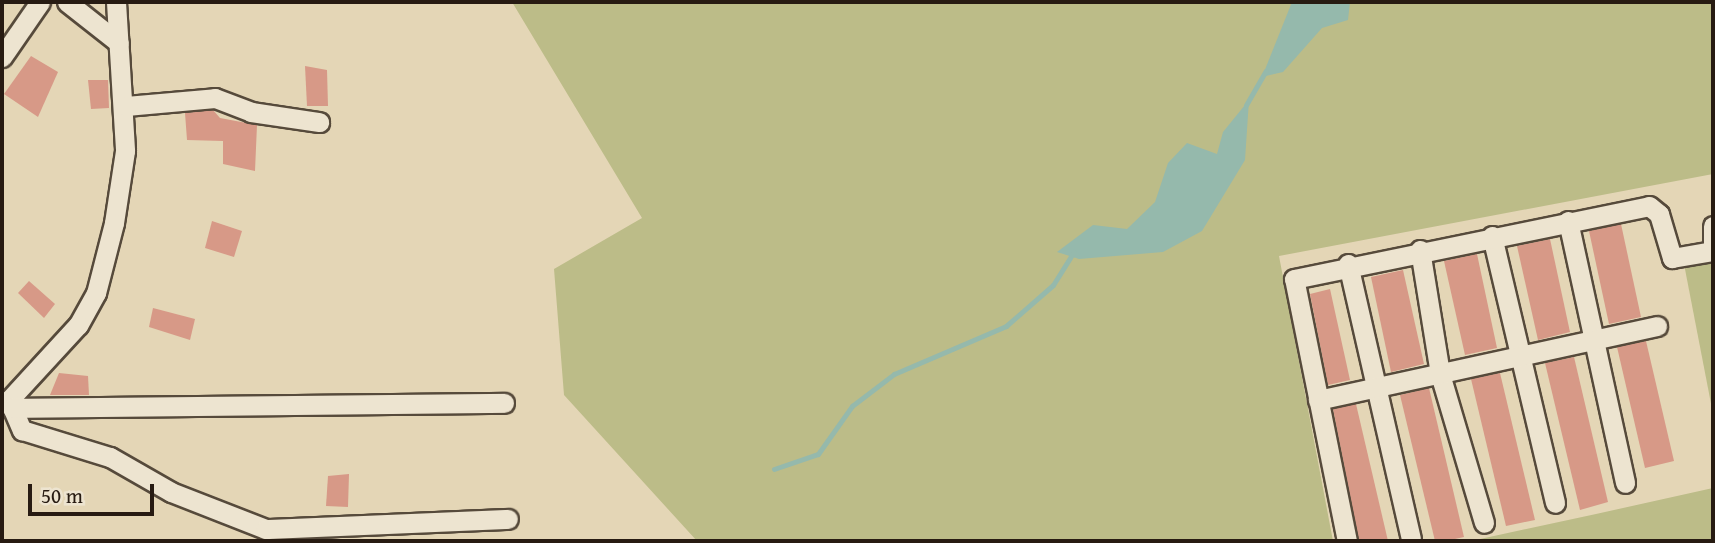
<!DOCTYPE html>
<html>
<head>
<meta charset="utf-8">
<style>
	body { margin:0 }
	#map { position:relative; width:1715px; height:543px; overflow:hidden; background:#e4d6b6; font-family:"Gentium Book Plus",serif }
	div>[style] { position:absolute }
	.green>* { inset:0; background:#bcbc88 }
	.water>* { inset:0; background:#95b9ac }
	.stream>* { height:5px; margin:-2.5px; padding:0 2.5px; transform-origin:2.5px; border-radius:2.5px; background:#95b9ac }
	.building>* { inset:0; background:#d79987 }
	.roads { filter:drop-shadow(2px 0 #564a3b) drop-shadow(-2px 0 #564a3b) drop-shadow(0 2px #564a3b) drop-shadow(0 -2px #564a3b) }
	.minor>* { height:19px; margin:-9.5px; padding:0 9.5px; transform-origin:9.5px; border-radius:9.5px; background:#ede4d0 }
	span { translate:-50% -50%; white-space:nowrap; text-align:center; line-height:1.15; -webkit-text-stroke:5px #ede4d0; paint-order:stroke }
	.frame { position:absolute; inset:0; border:4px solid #271b12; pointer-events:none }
	.scale { position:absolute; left:28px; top:484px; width:126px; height:32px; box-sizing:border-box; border:4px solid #271b12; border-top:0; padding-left:9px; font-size:21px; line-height:24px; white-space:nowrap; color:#271b12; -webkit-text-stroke:5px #ede4d0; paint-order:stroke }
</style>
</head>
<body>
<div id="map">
	<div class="green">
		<div style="clip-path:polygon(512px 2px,1713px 2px,1713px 174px,1279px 256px,1333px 541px,697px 541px,564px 395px,554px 269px,642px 218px)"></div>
		<div style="clip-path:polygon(1709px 258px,1713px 265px,1713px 414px,1684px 264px)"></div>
		<div style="clip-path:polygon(1713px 488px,1713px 541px,1471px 541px,1596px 514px)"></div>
	</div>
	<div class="water">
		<div style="clip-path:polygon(1292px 2px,1350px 2px,1348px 20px,1322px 28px,1283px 72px,1262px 77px)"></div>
		<div style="clip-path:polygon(1249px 100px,1245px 160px,1202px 231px,1163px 252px,1079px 259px,1057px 252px,1093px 225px,1127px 229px,1155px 202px,1168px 163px,1187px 143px,1217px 154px,1223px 132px)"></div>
	</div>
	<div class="stream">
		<div style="left:1246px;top:105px;width:39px;rotate:-60deg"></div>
		<div style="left:774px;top:469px;width:46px;rotate:-18.8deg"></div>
		<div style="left:818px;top:454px;width:59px;rotate:-54.7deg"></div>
		<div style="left:852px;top:406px;width:53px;rotate:-37.3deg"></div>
		<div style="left:894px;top:374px;width:122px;rotate:-23.2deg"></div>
		<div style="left:1006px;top:326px;width:62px;rotate:-41.1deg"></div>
		<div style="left:1053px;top:285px;width:39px;rotate:-58deg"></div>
	</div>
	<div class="building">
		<div style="clip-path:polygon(31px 56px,58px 72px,38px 117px,4px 94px)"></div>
		<div style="clip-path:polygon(305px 66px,327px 70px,328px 106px,307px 106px)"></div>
		<div style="clip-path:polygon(88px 80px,108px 80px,109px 108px,91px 109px)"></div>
		<div style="clip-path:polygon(213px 110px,220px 118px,257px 125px,255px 171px,223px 164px,223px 141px,187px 140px,185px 113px)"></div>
		<div style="clip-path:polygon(212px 221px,242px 231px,234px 257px,205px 248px)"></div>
		<div style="clip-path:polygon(1621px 224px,1641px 317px,1609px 324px,1589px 231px)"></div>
		<div style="clip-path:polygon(1550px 239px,1570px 332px,1538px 340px,1517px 246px)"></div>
		<div style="clip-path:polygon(1477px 254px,1497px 348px,1465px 355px,1444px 261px)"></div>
		<div style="clip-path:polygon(1403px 270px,1424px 364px,1391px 372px,1371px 277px)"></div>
		<div style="clip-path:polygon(29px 281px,55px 304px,44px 318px,18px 293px)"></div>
		<div style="clip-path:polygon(1330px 289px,1350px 380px,1328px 385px,1310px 294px)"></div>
		<div style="clip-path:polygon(153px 308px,195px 319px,190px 340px,149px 327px)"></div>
		<div style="clip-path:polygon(1646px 341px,1674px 461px,1645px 468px,1617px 347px)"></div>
		<div style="clip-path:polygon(1574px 357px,1608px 502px,1580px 510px,1545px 363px)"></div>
		<div style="clip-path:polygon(59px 373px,88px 376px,89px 395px,50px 395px)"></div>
		<div style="clip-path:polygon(1500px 373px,1535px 520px,1506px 526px,1471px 379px)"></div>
		<div style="clip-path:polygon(1429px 388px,1464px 537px,1446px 541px,1435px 541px,1400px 395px)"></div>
		<div style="clip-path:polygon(1356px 404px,1388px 541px,1359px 541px,1333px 409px)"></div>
		<div style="clip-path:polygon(349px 474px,348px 507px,326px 506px,328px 476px)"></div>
	</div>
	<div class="roads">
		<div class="minor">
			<div style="left:67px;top:2px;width:66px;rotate:38.3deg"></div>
			<div style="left:116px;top:2px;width:149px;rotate:86.5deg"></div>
			<div style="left:125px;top:151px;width:73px;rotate:98.7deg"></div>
			<div style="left:114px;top:223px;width:72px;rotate:104.4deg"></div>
			<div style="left:96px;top:293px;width:37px;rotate:119deg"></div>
			<div style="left:78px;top:325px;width:102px;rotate:132.6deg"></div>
			<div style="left:9px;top:400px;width:33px;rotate:67deg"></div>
			<div style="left:22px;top:430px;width:92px;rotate:17.1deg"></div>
			<div style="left:110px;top:457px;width:70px;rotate:29.8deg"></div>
			<div style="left:171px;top:492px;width:102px;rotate:21.3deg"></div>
			<div style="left:266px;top:529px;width:242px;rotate:-2.4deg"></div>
			<div style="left:2px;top:57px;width:67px;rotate:-55.4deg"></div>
			<div style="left:126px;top:106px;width:89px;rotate:-5.1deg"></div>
			<div style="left:215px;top:98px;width:39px;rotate:21deg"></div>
			<div style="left:251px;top:112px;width:69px;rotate:8.4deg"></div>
			<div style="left:1568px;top:221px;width:268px;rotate:77.7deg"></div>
			<div style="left:1713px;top:226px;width:23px;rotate:90deg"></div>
			<div style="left:1492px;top:236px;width:274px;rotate:76.7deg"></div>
			<div style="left:1420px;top:250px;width:126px;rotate:80.8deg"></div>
			<div style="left:1440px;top:374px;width:155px;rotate:73.5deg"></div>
			<div style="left:1348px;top:264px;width:282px;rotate:77.1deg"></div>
			<div style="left:1318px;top:400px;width:347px;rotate:-12.3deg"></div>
			<div style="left:12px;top:408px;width:492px;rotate:-0.6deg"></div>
			<div style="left:1347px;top:541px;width:267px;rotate:-101.4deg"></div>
			<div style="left:1294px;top:279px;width:362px;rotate:-11.6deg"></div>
			<div style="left:1649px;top:206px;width:13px;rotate:39deg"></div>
			<div style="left:1659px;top:214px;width:46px;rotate:73.5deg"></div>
			<div style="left:1672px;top:258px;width:42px;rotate:-9.7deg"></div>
		</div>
	</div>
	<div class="frame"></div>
	<div class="scale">50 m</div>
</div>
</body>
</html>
